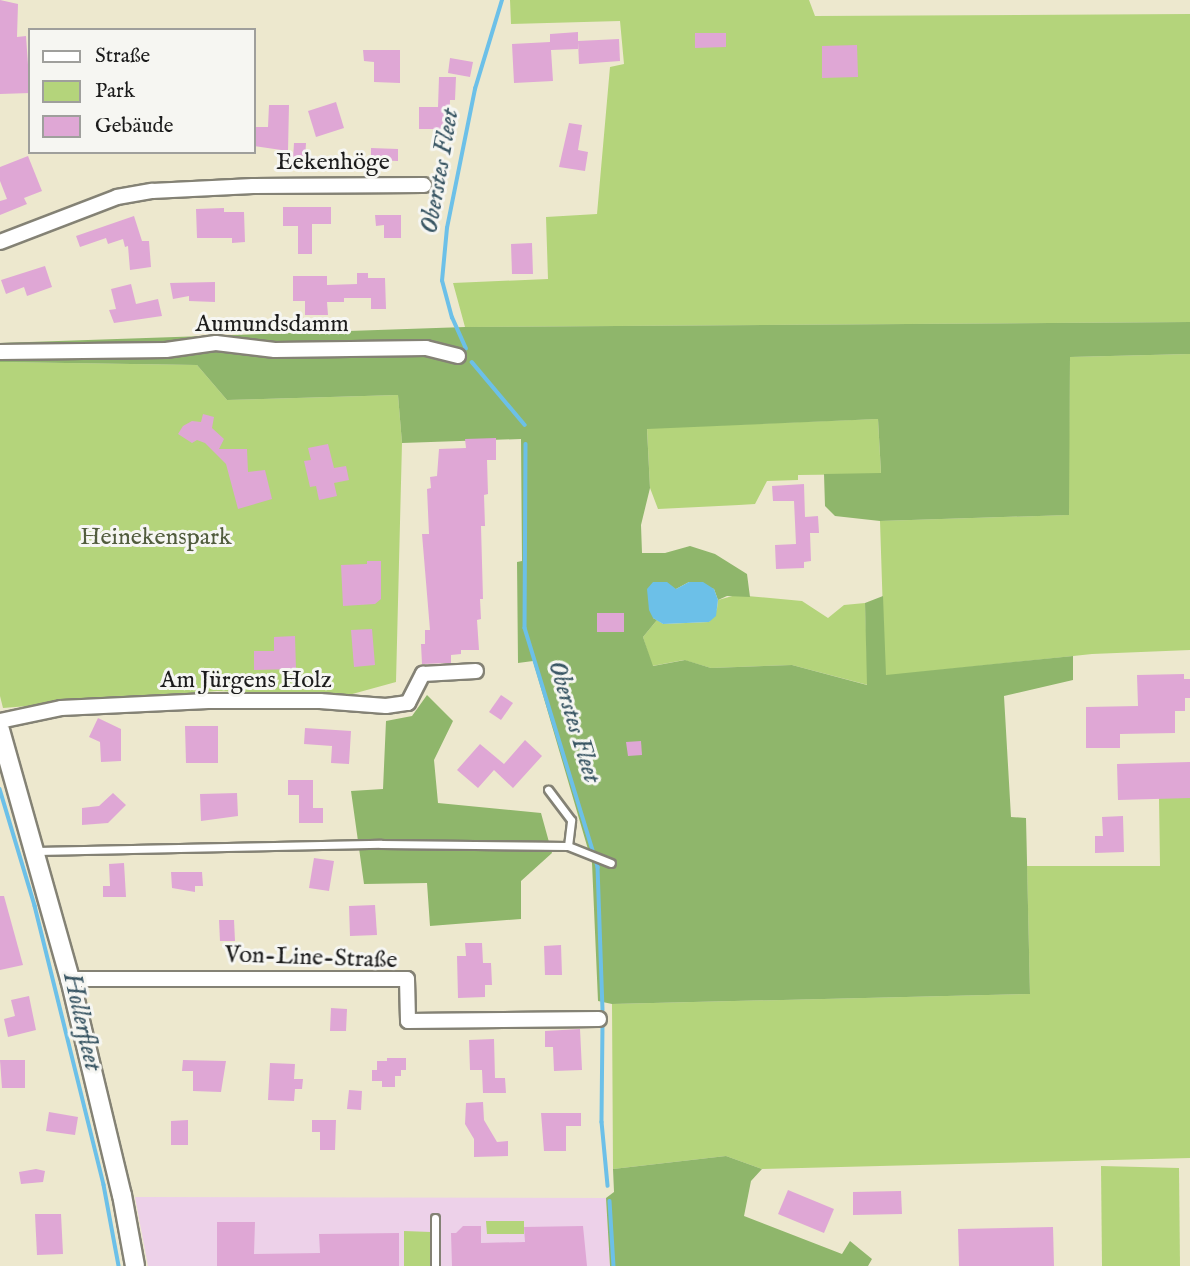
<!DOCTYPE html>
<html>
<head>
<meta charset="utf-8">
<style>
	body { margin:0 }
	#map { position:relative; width:1190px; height:1266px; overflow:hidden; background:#ede8ce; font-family:"IM FELL English",serif }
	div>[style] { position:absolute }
	.built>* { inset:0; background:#edd1e9 }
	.green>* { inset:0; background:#b4d47b }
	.forest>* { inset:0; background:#8fb66b }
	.water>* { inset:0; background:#6cc0e8 }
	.stream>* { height:3.5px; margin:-1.75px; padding:0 1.75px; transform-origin:1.75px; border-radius:1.75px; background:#6cc0e8 }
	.building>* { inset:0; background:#dfa7d5 }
	.roads { filter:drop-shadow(2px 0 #848275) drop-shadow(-2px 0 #848275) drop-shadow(0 2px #848275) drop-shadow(0 -2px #848275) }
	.service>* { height:7px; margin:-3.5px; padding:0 3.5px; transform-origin:3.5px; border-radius:3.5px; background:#fff }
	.minor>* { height:14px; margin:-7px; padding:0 7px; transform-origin:7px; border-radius:7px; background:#fff }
	.tertiary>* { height:18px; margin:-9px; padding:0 9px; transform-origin:9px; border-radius:9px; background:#fff }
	span { translate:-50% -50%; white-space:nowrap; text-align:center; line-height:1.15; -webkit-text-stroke:6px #f6f6f2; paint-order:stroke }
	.street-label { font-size:24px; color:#1c1c1c }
	.park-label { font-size:24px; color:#515c3d }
	.water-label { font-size:26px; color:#385563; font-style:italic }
	.legend { position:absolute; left:28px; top:28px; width:228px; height:126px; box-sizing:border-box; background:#f6f6f2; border:2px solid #9f9f9c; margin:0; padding:9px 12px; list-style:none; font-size:21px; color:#1c1c1c }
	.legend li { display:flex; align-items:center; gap:14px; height:35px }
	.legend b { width:35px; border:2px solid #9f9f9c }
</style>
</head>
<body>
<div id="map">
	<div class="built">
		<div style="clip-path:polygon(135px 1197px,606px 1198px,610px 1266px,148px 1266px)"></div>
	</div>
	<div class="green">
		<div style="clip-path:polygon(510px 0,809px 0,815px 16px,1190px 14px,1190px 322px,465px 327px,453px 283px,548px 279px,546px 217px,597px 214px,610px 67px,624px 64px,620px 21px,511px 24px)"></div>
		<div style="clip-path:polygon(1190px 354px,1190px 650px,1092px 654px,885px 676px,880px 521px,1068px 515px,1070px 357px)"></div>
		<div style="clip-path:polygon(0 362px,197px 365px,227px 400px,398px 395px,402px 443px,396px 682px,345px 696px,217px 691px,3px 708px,0 696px)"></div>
		<div style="clip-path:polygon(878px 419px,881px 474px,798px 475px,798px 480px,767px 481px,755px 504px,739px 505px,658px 509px,650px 488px,647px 428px)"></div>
		<div style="clip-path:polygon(736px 595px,802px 601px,828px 618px,844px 605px,865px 603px,868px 685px,792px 665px,711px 668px,684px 660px,652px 666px,643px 637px,657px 620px,663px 624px,709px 622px,717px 609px,718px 600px)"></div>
		<div style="clip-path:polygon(1190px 797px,1190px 1158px,762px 1169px,726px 1156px,613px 1169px,612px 1004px,1030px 994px,1027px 866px,1160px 866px,1159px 798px)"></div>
		<div style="clip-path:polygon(1101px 1166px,1179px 1168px,1180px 1266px,1102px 1266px)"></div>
		<div style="clip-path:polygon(486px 1221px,524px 1221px,524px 1234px,487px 1234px)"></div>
		<div style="clip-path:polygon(404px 1231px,431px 1232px,432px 1266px,404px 1266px)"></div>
	</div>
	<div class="forest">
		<div style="clip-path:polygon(1190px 322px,1190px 354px,1070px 357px,1069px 515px,880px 521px,835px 516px,825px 506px,824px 474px,881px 473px,878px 419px,647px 429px,650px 488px,641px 525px,642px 553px,665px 553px,690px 546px,715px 554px,747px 574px,750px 597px,727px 596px,718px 600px,714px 589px,689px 582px,676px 589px,653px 618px,657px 620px,643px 637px,653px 666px,685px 660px,711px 668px,792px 665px,867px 685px,865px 603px,883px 596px,886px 675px,1073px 656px,1073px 680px,1004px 696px,1011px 817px,1026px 818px,1030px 994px,612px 1004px,598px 1001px,592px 863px,533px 661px,518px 663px,517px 562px,522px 561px,521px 439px,402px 443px,398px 395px,227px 400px,197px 365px,0 362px,0 343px,465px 327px)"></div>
		<div style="clip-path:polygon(427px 695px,453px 721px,434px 760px,438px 803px,541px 813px,552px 853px,521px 881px,521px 919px,430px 926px,427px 883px,364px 884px,351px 791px,383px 789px,386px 721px,412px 716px)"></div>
		<div style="clip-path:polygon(726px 1156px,762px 1169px,751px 1181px,744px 1216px,842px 1254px,850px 1241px,872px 1259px,868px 1266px,610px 1266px,606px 1198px,614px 1192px,613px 1169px)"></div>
	</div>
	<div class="water">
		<div style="clip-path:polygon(653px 582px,667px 582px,676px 589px,689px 582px,703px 582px,714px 589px,718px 600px,716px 616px,709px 622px,663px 624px,653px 618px,649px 610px,647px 589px)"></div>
	</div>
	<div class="stream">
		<div style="left:466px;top:349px;width:34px;rotate:-114deg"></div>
		<div style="left:452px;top:318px;width:38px;rotate:-105deg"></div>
		<div style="left:442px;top:281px;width:53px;rotate:-84.6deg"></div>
		<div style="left:447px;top:228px;width:142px;rotate:-78.6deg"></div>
		<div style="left:475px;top:89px;width:93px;rotate:-73.1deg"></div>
		<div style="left:472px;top:362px;width:82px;rotate:49.9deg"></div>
		<div style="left:526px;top:444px;width:184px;rotate:90.3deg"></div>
		<div style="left:525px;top:628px;width:250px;rotate:73deg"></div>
		<div style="left:598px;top:867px;width:143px;rotate:88deg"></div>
		<div style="left:0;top:789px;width:122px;rotate:73.3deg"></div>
		<div style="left:35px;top:906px;width:287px;rotate:76.1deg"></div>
		<div style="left:104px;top:1185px;width:82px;rotate:79.5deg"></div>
		<div style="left:603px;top:1025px;width:97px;rotate:90.6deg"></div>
		<div style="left:602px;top:1122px;width:64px;rotate:84.6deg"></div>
		<div style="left:610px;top:1201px;width:65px;rotate:86.5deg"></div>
	</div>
	<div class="building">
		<div style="clip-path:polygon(0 0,18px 4px,17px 37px,26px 36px,30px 93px,0 94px)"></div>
		<div style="clip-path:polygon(578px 32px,578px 49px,551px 50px,553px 81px,514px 83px,512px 44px,550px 42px,550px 34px)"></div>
		<div style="clip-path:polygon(695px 33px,726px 33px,726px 47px,695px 48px)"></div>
		<div style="clip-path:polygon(619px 39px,620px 61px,579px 64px,578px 41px)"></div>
		<div style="clip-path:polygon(857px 45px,858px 77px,822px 78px,822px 46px)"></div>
		<div style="clip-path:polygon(363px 50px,400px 50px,400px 83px,374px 82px,374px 62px,364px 61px)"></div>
		<div style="clip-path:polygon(450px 58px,473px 62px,470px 77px,448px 73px)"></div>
		<div style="clip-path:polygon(439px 77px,456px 77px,455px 100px,450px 100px,449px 129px,419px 129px,419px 107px,438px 107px)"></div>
		<div style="clip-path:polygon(336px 102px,344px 128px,316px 137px,308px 111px)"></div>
		<div style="clip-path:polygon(269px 105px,289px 105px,288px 151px,254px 146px,254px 127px,268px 127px)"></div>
		<div style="clip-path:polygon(569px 123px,582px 125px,578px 150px,588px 152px,585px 171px,559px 167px)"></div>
		<div style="clip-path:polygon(294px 143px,306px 143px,305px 159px,293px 159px)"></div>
		<div style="clip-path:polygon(371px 148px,398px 149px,398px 161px,371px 160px)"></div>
		<div style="clip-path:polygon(28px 156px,42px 191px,24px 198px,27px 204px,0 215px,0 201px,7px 199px,0 181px,0 167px)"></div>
		<div style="clip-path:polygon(283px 207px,331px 207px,331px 224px,312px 224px,312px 254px,298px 254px,298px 226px,283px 226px)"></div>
		<div style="clip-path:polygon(224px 208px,224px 212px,244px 212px,245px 242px,232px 243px,232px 238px,197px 238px,196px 209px)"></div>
		<div style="clip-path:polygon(375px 215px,401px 215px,401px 238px,384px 238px,384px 225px,376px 226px)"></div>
		<div style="clip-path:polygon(134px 216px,142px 241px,149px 241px,151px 267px,130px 270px,128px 246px,125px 247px,123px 239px,108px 244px,106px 238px,80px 247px,76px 236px)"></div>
		<div style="clip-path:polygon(532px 243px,533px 274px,512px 274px,511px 244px)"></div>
		<div style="clip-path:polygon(45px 266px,52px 287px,27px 296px,24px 287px,6px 294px,1px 280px)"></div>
		<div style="clip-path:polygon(357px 273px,368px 273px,368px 278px,385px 278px,386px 309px,371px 309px,371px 298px,344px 298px,344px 302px,327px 302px,328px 315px,305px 315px,305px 301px,293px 301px,293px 276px,327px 276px,327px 285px,357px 284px)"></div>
		<div style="clip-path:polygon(215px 282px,215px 302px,189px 301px,189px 296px,173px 299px,170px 283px)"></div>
		<div style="clip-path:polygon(131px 284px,136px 304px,158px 299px,162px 316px,114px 323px,109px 310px,116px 309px,111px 289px)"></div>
		<div style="clip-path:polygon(203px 414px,214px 417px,212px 428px,224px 439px,219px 449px,247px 449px,248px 472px,265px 470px,272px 499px,238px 509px,226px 464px,205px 443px,197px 440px,192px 443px,178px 434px,183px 426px,192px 421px,201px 422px)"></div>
		<div style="clip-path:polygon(496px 438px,496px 460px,487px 460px,488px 494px,484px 495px,485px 526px,481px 526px,483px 599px,480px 599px,481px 619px,477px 620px,479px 650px,461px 650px,461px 654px,451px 655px,451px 663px,422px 664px,421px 644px,425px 644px,425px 630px,430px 630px,422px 534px,429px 534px,427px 489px,431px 488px,430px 477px,437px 476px,439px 449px,466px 448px,465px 439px)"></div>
		<div style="clip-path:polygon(328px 444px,334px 468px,346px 466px,349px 480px,334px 483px,337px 496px,319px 500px,316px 486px,310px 487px,304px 461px,311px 460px,308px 448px)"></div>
		<div style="clip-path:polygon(804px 484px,805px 517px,818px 516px,819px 533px,810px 533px,811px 561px,804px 562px,804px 568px,776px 569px,775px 545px,796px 544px,794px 501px,773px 501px,772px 486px)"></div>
		<div style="clip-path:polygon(367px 561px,381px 561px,381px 599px,375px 604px,343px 606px,341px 565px,367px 564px)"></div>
		<div style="clip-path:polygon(597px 613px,624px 613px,624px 632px,597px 632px)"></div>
		<div style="clip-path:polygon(372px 629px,375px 665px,354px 667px,351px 630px)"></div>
		<div style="clip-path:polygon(295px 636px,296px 669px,254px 670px,254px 651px,274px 651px,274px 637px)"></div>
		<div style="clip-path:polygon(1184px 674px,1184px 679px,1190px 679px,1190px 698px,1185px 698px,1185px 711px,1175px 711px,1175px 733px,1120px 734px,1120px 748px,1086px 748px,1086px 707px,1138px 706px,1137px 675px)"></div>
		<div style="clip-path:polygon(501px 695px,513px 703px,501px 720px,489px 712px)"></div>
		<div style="clip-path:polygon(98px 718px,121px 729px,121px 761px,101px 762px,100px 742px,89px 737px)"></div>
		<div style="clip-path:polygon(185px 726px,218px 726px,218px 763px,186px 763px)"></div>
		<div style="clip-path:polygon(305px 728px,351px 731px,349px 764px,331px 763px,332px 746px,304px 744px)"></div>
		<div style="clip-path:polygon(525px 740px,542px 756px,513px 788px,494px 770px,478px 788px,457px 770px,480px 744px,504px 764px)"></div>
		<div style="clip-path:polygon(641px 741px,642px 755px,628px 756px,626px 742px)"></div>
		<div style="clip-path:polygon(1190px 762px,1190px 798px,1118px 800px,1117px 764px)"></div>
		<div style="clip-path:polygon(288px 780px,313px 780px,313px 808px,323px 808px,323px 823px,299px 823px,299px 795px,288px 795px)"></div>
		<div style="clip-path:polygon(113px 793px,126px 805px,108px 823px,82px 825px,82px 808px,99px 806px)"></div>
		<div style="clip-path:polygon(237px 793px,238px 816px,201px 821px,200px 794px)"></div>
		<div style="clip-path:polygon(1123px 816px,1124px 852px,1095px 853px,1095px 836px,1103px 836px,1102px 817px)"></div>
		<div style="clip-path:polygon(314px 858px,334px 861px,329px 891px,309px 888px)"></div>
		<div style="clip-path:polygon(124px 863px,126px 897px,103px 897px,103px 886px,110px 886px,109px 864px)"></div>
		<div style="clip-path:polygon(171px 872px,202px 872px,203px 886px,195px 886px,195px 892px,172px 888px)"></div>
		<div style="clip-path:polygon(0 896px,4px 896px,23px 965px,0 970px)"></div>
		<div style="clip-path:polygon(375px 905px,377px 935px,350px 936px,349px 906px)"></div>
		<div style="clip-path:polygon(219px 920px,234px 920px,235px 941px,220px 941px)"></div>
		<div style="clip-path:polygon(465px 943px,482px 943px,483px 963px,491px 963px,492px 985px,485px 985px,485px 997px,458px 998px,457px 956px,466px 956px)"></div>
		<div style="clip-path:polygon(561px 945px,562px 975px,545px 975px,544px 946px)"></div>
		<div style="clip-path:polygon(29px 996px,36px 1030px,8px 1037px,4px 1019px,15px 1016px,11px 1000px)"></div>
		<div style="clip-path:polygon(331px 1008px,347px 1009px,346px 1031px,330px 1031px)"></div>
		<div style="clip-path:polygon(580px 1029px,582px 1070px,554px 1071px,553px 1047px,545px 1047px,545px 1031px)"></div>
		<div style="clip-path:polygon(494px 1039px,495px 1078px,505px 1078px,506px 1093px,483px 1093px,482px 1070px,470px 1070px,469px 1040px)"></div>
		<div style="clip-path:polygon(387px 1058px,406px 1058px,406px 1070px,401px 1070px,401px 1076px,395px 1076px,395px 1087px,382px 1087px,382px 1081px,372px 1081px,372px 1070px,377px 1070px,377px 1061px,387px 1061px)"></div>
		<div style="clip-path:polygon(0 1060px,25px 1060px,25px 1088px,2px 1088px)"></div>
		<div style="clip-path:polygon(183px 1060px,226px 1061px,221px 1092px,193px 1091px,193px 1071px,182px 1071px)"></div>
		<div style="clip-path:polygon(270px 1063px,295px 1064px,294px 1079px,303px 1079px,302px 1089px,295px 1089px,294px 1101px,268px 1100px)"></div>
		<div style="clip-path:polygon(349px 1090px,362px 1091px,361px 1110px,347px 1109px)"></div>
		<div style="clip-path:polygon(483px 1102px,484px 1120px,497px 1142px,508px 1141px,508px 1156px,474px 1157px,474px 1139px,465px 1124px,466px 1103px)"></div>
		<div style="clip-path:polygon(49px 1112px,78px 1117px,75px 1135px,46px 1131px)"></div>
		<div style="clip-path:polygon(541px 1113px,581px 1113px,581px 1126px,566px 1126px,566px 1151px,544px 1151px)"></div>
		<div style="clip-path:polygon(188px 1120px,188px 1145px,171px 1145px,171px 1121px)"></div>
		<div style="clip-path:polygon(312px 1120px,336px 1120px,335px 1150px,320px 1150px,320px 1132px,312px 1132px)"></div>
		<div style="clip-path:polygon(36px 1169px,45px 1171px,43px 1182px,21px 1184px,19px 1172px)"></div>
		<div style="clip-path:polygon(788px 1190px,834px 1209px,824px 1233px,778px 1214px)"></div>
		<div style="clip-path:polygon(901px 1191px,902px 1214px,853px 1215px,853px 1192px)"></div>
		<div style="clip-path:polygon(35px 1214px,61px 1214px,63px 1254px,37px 1255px)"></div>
		<div style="clip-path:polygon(217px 1222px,255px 1222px,254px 1254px,320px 1253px,319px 1234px,399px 1233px,399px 1266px,217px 1266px)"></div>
		<div style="clip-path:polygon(463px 1226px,481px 1226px,481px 1243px,525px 1242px,524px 1227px,583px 1226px,587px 1266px,452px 1266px,451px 1233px,456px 1233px)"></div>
		<div style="clip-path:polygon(1053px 1227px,1054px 1266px,959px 1266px,958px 1229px)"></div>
	</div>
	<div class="roads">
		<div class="service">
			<div style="left:568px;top:846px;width:46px;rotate:21.6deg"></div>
			<div style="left:37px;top:851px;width:344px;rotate:-1.2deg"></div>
			<div style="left:381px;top:844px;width:187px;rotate:0.6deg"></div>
			<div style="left:568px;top:846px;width:26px;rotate:-83deg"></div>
			<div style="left:571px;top:820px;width:38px;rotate:-127deg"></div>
			<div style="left:435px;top:1218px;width:47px;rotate:90deg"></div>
		</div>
		<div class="minor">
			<div style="left:0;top:242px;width:125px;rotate:-21deg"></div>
			<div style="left:117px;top:197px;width:36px;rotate:-10deg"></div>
			<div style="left:152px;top:191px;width:101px;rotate:-2.8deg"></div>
			<div style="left:253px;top:186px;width:171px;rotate:-0.3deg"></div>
			<div style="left:0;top:352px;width:166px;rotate:-0.7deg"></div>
			<div style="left:166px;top:350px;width:50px;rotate:-8deg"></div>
			<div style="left:216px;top:343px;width:59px;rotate:6.8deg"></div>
			<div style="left:275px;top:350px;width:151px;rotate:-0.8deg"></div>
			<div style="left:426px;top:348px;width:33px;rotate:14deg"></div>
			<div style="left:0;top:721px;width:62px;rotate:-12deg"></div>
			<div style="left:61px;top:708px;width:147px;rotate:-2.7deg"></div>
			<div style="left:208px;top:701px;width:112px"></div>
			<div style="left:320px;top:701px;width:66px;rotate:4.3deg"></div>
			<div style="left:386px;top:706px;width:22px;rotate:-8deg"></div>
			<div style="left:408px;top:703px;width:33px;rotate:-63deg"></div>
			<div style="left:423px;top:674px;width:53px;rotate:-3.2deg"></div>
			<div style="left:70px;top:979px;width:337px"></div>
			<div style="left:407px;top:979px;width:42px;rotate:88.6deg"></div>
			<div style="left:408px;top:1021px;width:191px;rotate:-0.6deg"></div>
		</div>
		<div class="tertiary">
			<div style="left:0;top:730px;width:259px;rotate:74.3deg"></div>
			<div style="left:70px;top:979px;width:222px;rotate:76.5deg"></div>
			<div style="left:122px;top:1195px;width:72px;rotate:79.6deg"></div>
		</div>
	</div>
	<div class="street-label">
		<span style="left:333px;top:163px">Eekenhöge</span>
		<span style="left:272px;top:325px">Aumundsdamm</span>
		<span style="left:246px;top:681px">Am Jürgens Holz</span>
		<span style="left:311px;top:958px;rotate:2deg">Von-Line-Straße</span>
	</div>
	<div class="park-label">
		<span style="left:156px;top:538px">Heinekenspark</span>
	</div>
	<div class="water-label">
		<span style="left:440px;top:171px;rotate:-80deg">Oberstes Fleet</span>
		<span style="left:574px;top:722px;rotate:73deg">Oberstes Fleet</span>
		<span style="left:82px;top:1022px;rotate:77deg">Hollerfleet</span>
	</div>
	<ul class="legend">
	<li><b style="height:9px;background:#fff"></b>Straße</li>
	<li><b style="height:19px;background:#b4d47b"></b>Park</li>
	<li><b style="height:19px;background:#dfa7d5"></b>Gebäude</li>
	</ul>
</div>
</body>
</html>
